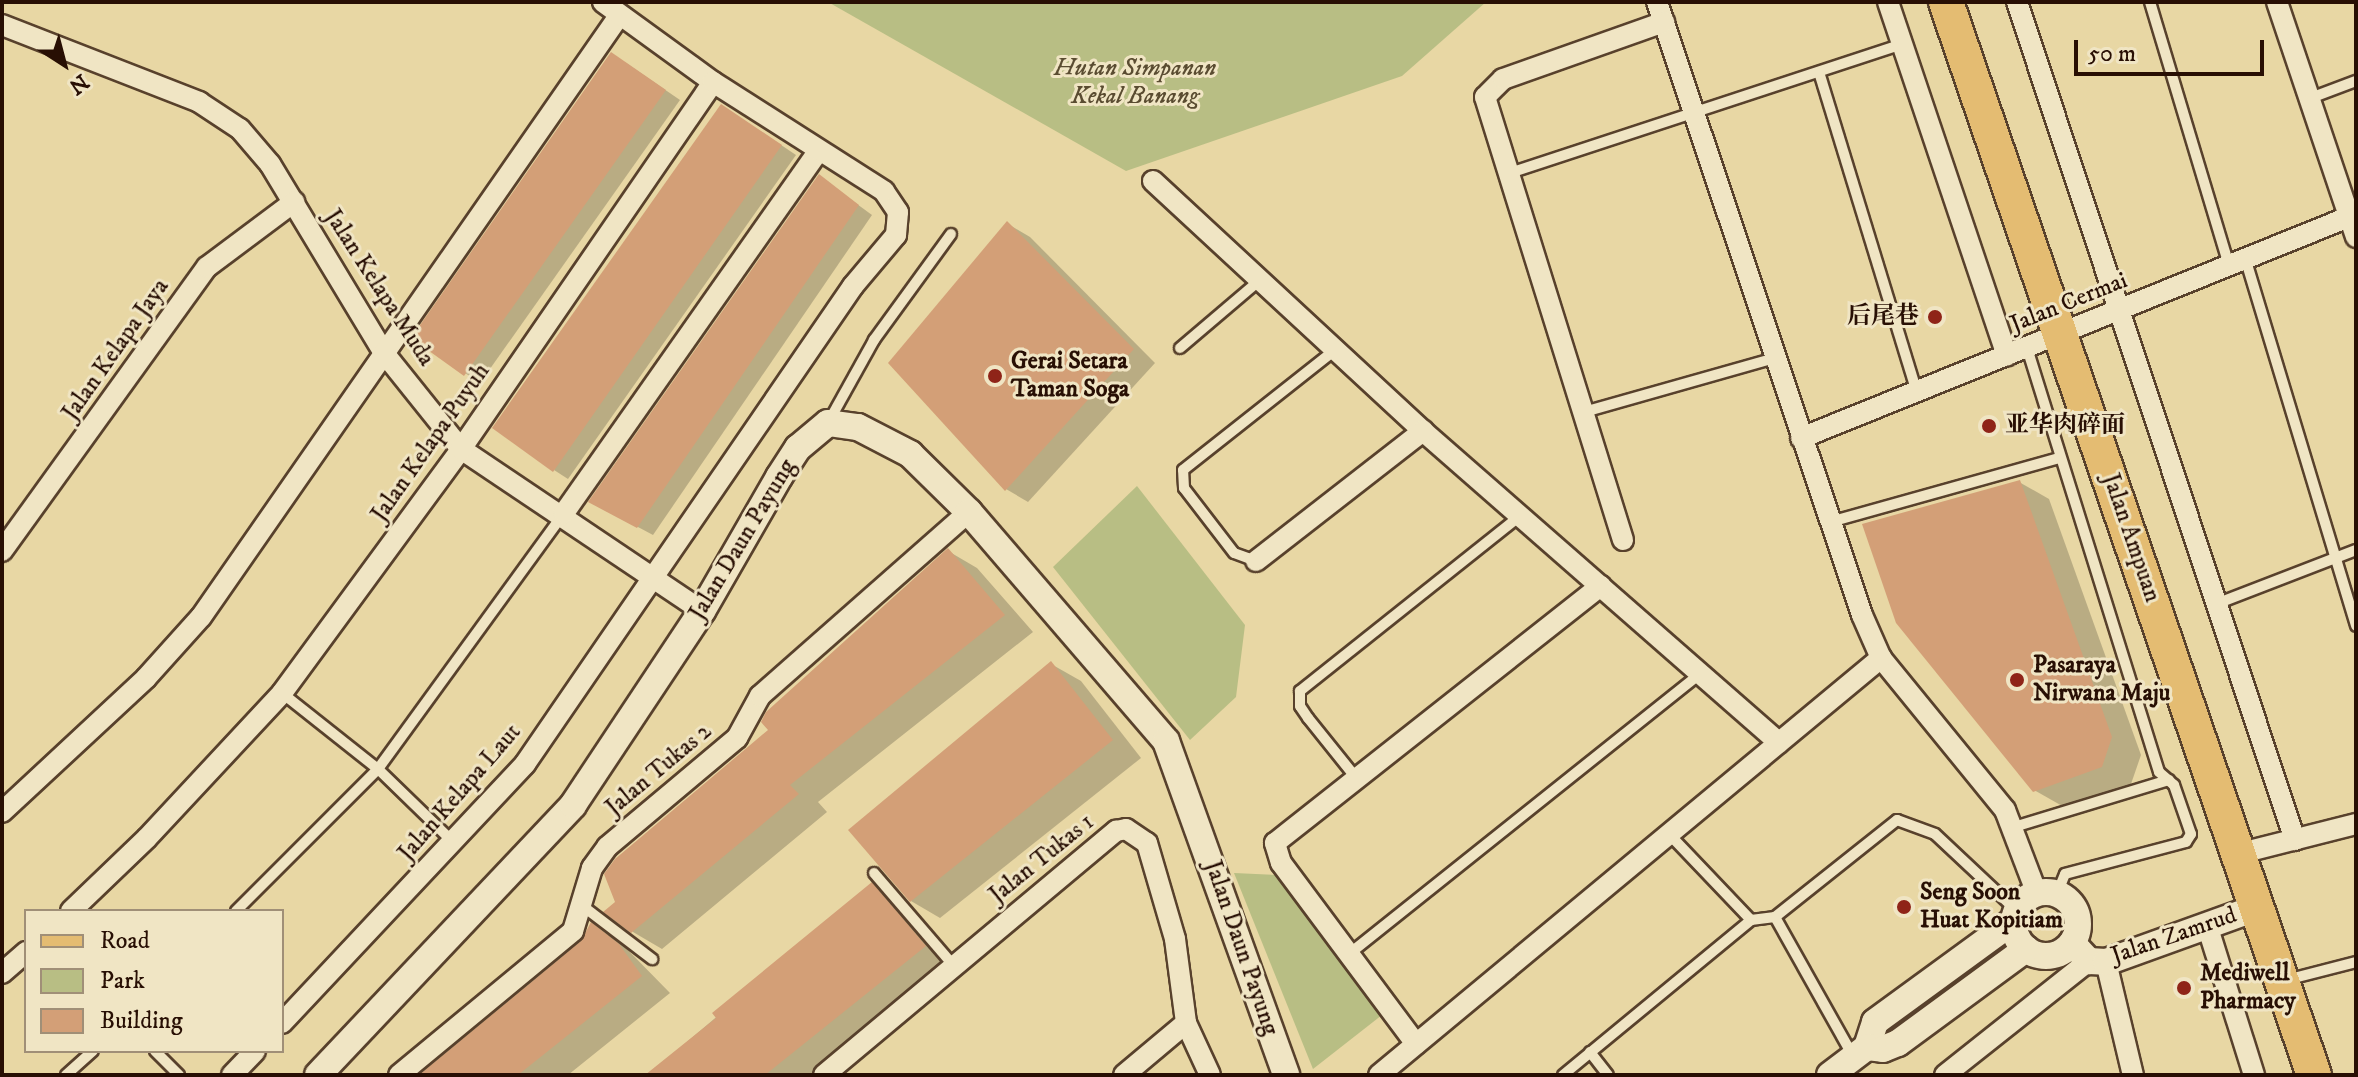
<!DOCTYPE html>
<html>
<head>
<meta charset="utf-8">
<style>
	body { margin:0 }
	#map { position:relative; width:2358px; height:1077px; overflow:hidden; background:#e8d7a4; font-family:"IM FELL DW Pica","Noto Serif SC",serif }
	div>[style] { position:absolute }
	.green>* { inset:0; background:#b8be84 }
	.shadow>* { inset:0; background:#0003 }
	.building>* { inset:0; background:#d39f77 }
	.roads { filter:drop-shadow(2px 0 #58412c) drop-shadow(-2px 0 #58412c) drop-shadow(0 2px #58412c) drop-shadow(0 -2px #58412c) }
	.service>* { height:10px; margin:-5px; padding:0 5px; transform-origin:5px; border-radius:5px; background:#f0e5c4 }
	.minor>* { height:20px; margin:-10px; padding:0 10px; transform-origin:10px; border-radius:10px; background:#f0e5c4 }
	.tertiary>* { height:26px; margin:-13px; padding:0 13px; transform-origin:13px; border-radius:13px; background:#f0e5c4 }
	.tertiary>.ring { margin:-13px; padding:0; box-sizing:content-box; background:none; border:26px solid #f0e5c4; border-radius:50% }
	.primary>* { height:34px; margin:-17px; padding:0 17px; transform-origin:17px; border-radius:17px; background:#e4bc72 }
	.dots>* { width:22px; height:22px; translate:-50% -50%; box-sizing:border-box; border:4px solid #f0e5c4; border-radius:50% }
	span { translate:-50% -50%; white-space:nowrap; text-align:center; line-height:1.15; -webkit-text-stroke:6px #f0e5c4; paint-order:stroke }
	.park-label { font-size:24px; color:#5a4c31; font-style:italic }
	.street-label { font-size:24px; color:#280f04 }
	.poi-label { font-size:24px; color:#280f04; font-weight:700 }
	.right { translate:-100% -50%; text-align:right }
	.left { translate:0 -50%; text-align:left }
	.frame { position:absolute; inset:0; border:4px solid #280f04; pointer-events:none }
	.legend { position:absolute; left:24px; top:909px; width:260px; height:144px; box-sizing:border-box; background:#f0e5c4; border:2px solid #a08f77; margin:0; padding:10px 14px; list-style:none; font-size:24px; color:#280f04 }
	.legend li { display:flex; align-items:center; gap:16px; height:40px }
	.legend b { width:40px; border:2px solid #a08f77 }
	.north { position:absolute; left:24px; top:24px; width:80px; height:80px; -webkit-text-stroke:6px #f0e5c4; paint-order:stroke; rotate:144deg; font-size:22px; font-weight:700; line-height:32px; text-align:center; color:#280f04 }
	.north::after { content:''; display:block; margin:auto; width:28px; height:36px; background:#280f04; clip-path:polygon(50% 0,100% 100%,50% 72%,0 100%) }
	.scale { position:absolute; left:2074px; top:40px; width:190px; height:36px; box-sizing:border-box; border:4px solid #280f04; border-top:0; padding-left:10px; font-size:24px; line-height:28px; white-space:nowrap; color:#280f04; -webkit-text-stroke:6px #f0e5c4; paint-order:stroke }
</style>
</head>
<body>
<div id="map">
	<div class="green">
		<div style="clip-path:polygon(828px 2px,1486px 2px,1402px 76px,1126px 171px)"></div>
		<div style="clip-path:polygon(1137px 486px,1245px 625px,1236px 697px,1190px 740px,1053px 567px)"></div>
		<div style="clip-path:polygon(1234px 873px,1276px 875px,1382px 1015px,1313px 1069px)"></div>
	</div>
	<div class="shadow">
		<div style="clip-path:polygon(626px 63px,680px 100px,480px 383px,413px 338px)"></div>
		<div style="clip-path:polygon(736px 115px,796px 155px,568px 479px,554px 470px)"></div>
		<div style="clip-path:polygon(820px 177px,872px 215px,653px 535px,606px 510px)"></div>
		<div style="clip-path:polygon(1008px 224px,1030px 237px,1155px 363px,1028px 502px,1006px 489px)"></div>
		<div style="clip-path:polygon(2019px 482px,2049px 499px,2141px 755px,2131px 784px,2064px 807px,2034px 790px)"></div>
		<div style="clip-path:polygon(948px 551px,977px 568px,1033px 632px,818px 802px,827px 812px,662px 949px,633px 932px,617px 902px,771px 730px)"></div>
		<div style="clip-path:polygon(1051px 664px,1081px 681px,1141px 758px,940px 918px,911px 901px)"></div>
		<div style="clip-path:polygon(872px 885px,901px 902px,954px 963px,815px 1075px,648px 1075px)"></div>
		<div style="clip-path:polygon(591px 925px,620px 942px,670px 993px,568px 1075px,423px 1075px,583px 942px)"></div>
	</div>
	<div class="building">
		<div style="clip-path:polygon(611px 52px,666px 90px,464px 376px,411px 338px)"></div>
		<div style="clip-path:polygon(721px 104px,782px 145px,553px 472px,492px 428px)"></div>
		<div style="clip-path:polygon(819px 174px,859px 205px,637px 528px,588px 502px)"></div>
		<div style="clip-path:polygon(1007px 221px,1134px 349px,1005px 491px,888px 363px)"></div>
		<div style="clip-path:polygon(2020px 480px,2112px 737px,2102px 767px,2033px 792px,1896px 623px,1862px 524px)"></div>
		<div style="clip-path:polygon(948px 548px,1005px 615px,790px 785px,799px 794px,631px 933px,603px 912px,615px 902px,604px 874px,615px 859px,768px 730px,761px 722px,766px 712px)"></div>
		<div style="clip-path:polygon(1051px 661px,1113px 740px,910px 902px,848px 830px)"></div>
		<div style="clip-path:polygon(872px 882px,926px 946px,765px 1075px,645px 1075px,716px 1018px,712px 1013px)"></div>
		<div style="clip-path:polygon(591px 922px,619px 944px,642px 976px,518px 1075px,419px 1075px,581px 941px)"></div>
	</div>
	<div class="roads">
		<div class="service">
			<div style="left:2150px;top:2px;width:276px;rotate:73.3deg"></div>
			<div style="left:1819px;top:72px;width:335px;rotate:73deg"></div>
			<div style="left:2308px;top:99px;width:51px;rotate:-20.6deg"></div>
			<div style="left:1510px;top:173px;width:413px;rotate:-18.2deg"></div>
			<div style="left:2246px;top:261px;width:381px;rotate:73.2deg"></div>
			<div style="left:1180px;top:348px;width:105px;rotate:-40.4deg"></div>
			<div style="left:2027px;top:348px;width:444px;rotate:72.7deg"></div>
			<div style="left:2159px;top:772px;width:20px;rotate:41deg"></div>
			<div style="left:2174px;top:785px;width:52px;rotate:70.9deg"></div>
			<div style="left:2191px;top:834px;width:9px;rotate:122deg"></div>
			<div style="left:2186px;top:842px;width:125px;rotate:165.2deg"></div>
			<div style="left:2065px;top:874px;width:22px;rotate:112deg"></div>
			<div style="left:1584px;top:412px;width:198px;rotate:-15.8deg"></div>
			<div style="left:829px;top:421px;width:93px;rotate:-60.9deg"></div>
			<div style="left:874px;top:340px;width:131px;rotate:-54deg"></div>
			<div style="left:1830px;top:522px;width:238px;rotate:-15.6deg"></div>
			<div style="left:1256px;top:561px;width:23px;rotate:-160deg"></div>
			<div style="left:1234px;top:553px;width:82px;rotate:-127.6deg"></div>
			<div style="left:1184px;top:488px;width:18px;rotate:-93deg"></div>
			<div style="left:1183px;top:470px;width:194px;rotate:-38.3deg"></div>
			<div style="left:2216px;top:604px;width:150px;rotate:-21.1deg"></div>
			<div style="left:282px;top:693px;width:122px;rotate:38.4deg"></div>
			<div style="left:378px;top:769px;width:105px;rotate:44.2deg"></div>
			<div style="left:1357px;top:779px;width:78px;rotate:-128.8deg"></div>
			<div style="left:1308px;top:718px;width:14px;rotate:-124deg"></div>
			<div style="left:1300px;top:706px;width:15px;rotate:-90deg"></div>
			<div style="left:1300px;top:691px;width:281px;rotate:-38.5deg"></div>
			<div style="left:2014px;top:827px;width:162px;rotate:-16.9deg"></div>
			<div style="left:1669px;top:834px;width:119px;rotate:46.4deg"></div>
			<div style="left:874px;top:873px;width:121px;rotate:49.3deg"></div>
			<div style="left:584px;top:907px;width:86px;rotate:37.4deg"></div>
			<div style="left:236px;top:911px;width:201px;rotate:-45deg"></div>
			<div style="left:378px;top:769px;width:313px;rotate:-54deg"></div>
			<div style="left:1775px;top:917px;width:159px;rotate:60.7deg"></div>
			<div style="left:1349px;top:954px;width:449px;rotate:-38.6deg"></div>
			<div style="left:2286px;top:980px;width:72px;rotate:-14.4deg"></div>
			<div style="left:155px;top:1051px;width:34px;rotate:45deg"></div>
			<div style="left:1590px;top:1052px;width:29px;rotate:52deg"></div>
			<div style="left:66px;top:1075px;width:36px;rotate:-42deg"></div>
			<div style="left:1563px;top:1075px;width:244px;rotate:-39.5deg"></div>
			<div style="left:1751px;top:920px;width:24px;rotate:-7deg"></div>
			<div style="left:1775px;top:917px;width:156px;rotate:-38.5deg"></div>
			<div style="left:1897px;top:820px;width:40px;rotate:20.2deg"></div>
			<div style="left:1935px;top:834px;width:112px;rotate:43.2deg"></div>
		</div>
		<div class="minor">
			<div style="left:1657px;top:2px;width:646px;rotate:71.51deg"></div>
			<div style="left:1862px;top:615px;width:47px;rotate:66.2deg"></div>
			<div style="left:1881px;top:658px;width:196px;rotate:50.8deg"></div>
			<div style="left:2005px;top:810px;width:90px;rotate:69.1deg"></div>
			<div style="left:1888px;top:2px;width:373px;rotate:71.4deg"></div>
			<div style="left:2017px;top:2px;width:883px;rotate:71.65deg"></div>
			<div style="left:2277px;top:2px;width:248px;rotate:71.4deg"></div>
			<div style="left:2px;top:25px;width:212px;rotate:21.3deg"></div>
			<div style="left:199px;top:102px;width:49px;rotate:33.4deg"></div>
			<div style="left:240px;top:129px;width:46px;rotate:49.4deg"></div>
			<div style="left:270px;top:164px;width:221px;rotate:58.9deg"></div>
			<div style="left:384px;top:353px;width:123px;rotate:51.3deg"></div>
			<div style="left:461px;top:449px;width:290px;rotate:33.9deg"></div>
			<div style="left:1153px;top:181px;width:368px;rotate:42.8deg"></div>
			<div style="left:1423px;top:431px;width:473px;rotate:41.2deg"></div>
			<div style="left:1801px;top:438px;width:598px;rotate:-21.98deg"></div>
			<div style="left:564px;top:513px;width:442px;rotate:-54.9deg"></div>
			<div style="left:1623px;top:540px;width:464px;rotate:-107.3deg"></div>
			<div style="left:1485px;top:97px;width:25px;rotate:-45deg"></div>
			<div style="left:1503px;top:79px;width:171px;rotate:-19.5deg"></div>
			<div style="left:2px;top:551px;width:350px;rotate:-54.2deg"></div>
			<div style="left:207px;top:267px;width:109px;rotate:-36.8deg"></div>
			<div style="left:1256px;top:561px;width:212px;rotate:-37.9deg"></div>
			<div style="left:2px;top:812px;width:197px;rotate:-42.9deg"></div>
			<div style="left:146px;top:678px;width:82px;rotate:-48deg"></div>
			<div style="left:201px;top:617px;width:732px;rotate:-55.18deg"></div>
			<div style="left:2241px;top:853px;width:119px;rotate:-14.2deg"></div>
			<div style="left:71px;top:911px;width:105px;rotate:-43.8deg"></div>
			<div style="left:147px;top:838px;width:198px;rotate:-47deg"></div>
			<div style="left:282px;top:693px;width:303px;rotate:-53.7deg"></div>
			<div style="left:461px;top:449px;width:445px;rotate:-55.5deg"></div>
			<div style="left:713px;top:82px;width:136px;rotate:-144deg"></div>
			<div style="left:2207px;top:925px;width:157px;rotate:72.6deg"></div>
			<div style="left:2106px;top:962px;width:116px;rotate:76.6deg"></div>
			<div style="left:2px;top:973px;width:32px;rotate:-41deg"></div>
			<div style="left:282px;top:1023px;width:355px;rotate:-46.8deg"></div>
			<div style="left:525px;top:764px;width:580px;rotate:-55.54deg"></div>
			<div style="left:853px;top:286px;width:67px;rotate:-49.9deg"></div>
			<div style="left:896px;top:235px;width:23px;rotate:-85deg"></div>
			<div style="left:898px;top:212px;width:25px;rotate:-124deg"></div>
			<div style="left:884px;top:191px;width:203px;rotate:-147.5deg"></div>
			<div style="left:1416px;top:1044px;width:226px;rotate:-126.7deg"></div>
			<div style="left:1281px;top:863px;width:21px;rotate:-107deg"></div>
			<div style="left:1275px;top:843px;width:415px;rotate:-38.3deg"></div>
			<div style="left:232px;top:1075px;width:33px;rotate:-46deg"></div>
			<div style="left:399px;top:1075px;width:226px;rotate:-39.6deg"></div>
			<div style="left:573px;top:931px;width:66px;rotate:-73.2deg"></div>
			<div style="left:592px;top:868px;width:26px;rotate:-54deg"></div>
			<div style="left:607px;top:847px;width:170px;rotate:-40deg"></div>
			<div style="left:737px;top:738px;width:48px;rotate:-61.3deg"></div>
			<div style="left:760px;top:696px;width:278px;rotate:-41.4deg"></div>
			<div style="left:824px;top:1075px;width:381px;rotate:-39.9deg"></div>
			<div style="left:1116px;top:831px;width:10px;rotate:-11deg"></div>
			<div style="left:1126px;top:829px;width:25px;rotate:34deg"></div>
			<div style="left:1147px;top:843px;width:100px;rotate:73.7deg"></div>
			<div style="left:1175px;top:939px;width:85px;rotate:82.5deg"></div>
			<div style="left:1186px;top:1023px;width:57px;rotate:65.2deg"></div>
			<div style="left:1124px;top:1075px;width:81px;rotate:-40deg"></div>
			<div style="left:1379px;top:1075px;width:653px;rotate:-39.72deg"></div>
			<div style="left:1945px;top:1075px;width:184px;rotate:-38.4deg"></div>
		</div>
		<div class="tertiary">
			<div class="ring" style="left:2014px;top:892px;width:38px;height:38px"></div>
			<div style="left:2072px;top:943px;width:25px;rotate:47deg"></div>
			<div style="left:2089px;top:961px;width:17px;rotate:3deg"></div>
			<div style="left:2106px;top:962px;width:163px;rotate:-19.8deg"></div>
			<div style="left:1867px;top:1047px;width:26px;rotate:-72deg"></div>
			<div style="left:1875px;top:1022px;width:173px;rotate:-36.1deg"></div>
			<div style="left:1867px;top:1047px;width:16px;rotate:7deg"></div>
			<div style="left:1883px;top:1049px;width:16px;rotate:-22deg"></div>
			<div style="left:1898px;top:1043px;width:159px;rotate:-36.3deg"></div>
			<div style="left:318px;top:1075px;width:371px;rotate:-46.6deg"></div>
			<div style="left:573px;top:805px;width:233px;rotate:-56.4deg"></div>
			<div style="left:702px;top:611px;width:155px;rotate:-60.1deg"></div>
			<div style="left:779px;top:477px;width:35px;rotate:-57deg"></div>
			<div style="left:798px;top:448px;width:39px;rotate:-40deg"></div>
			<div style="left:828px;top:423px;width:30px;rotate:8deg"></div>
			<div style="left:858px;top:427px;width:59px;rotate:27.4deg"></div>
			<div style="left:910px;top:454px;width:83px;rotate:44.5deg"></div>
			<div style="left:969px;top:512px;width:302px;rotate:49.3deg"></div>
			<div style="left:1166px;top:741px;width:355px;rotate:70.2deg"></div>
			<div style="left:1830px;top:1075px;width:46px;rotate:-37.1deg"></div>
		</div>
		<div class="primary">
			<div style="left:1946px;top:2px;width:1134px;rotate:71.07deg"></div>
		</div>
	</div>
	<div class="dots">
		<div style="left:1935px;top:317px;background:#8f2418"></div>
		<div style="left:995px;top:376px;background:#8f2418"></div>
		<div style="left:1989px;top:426px;background:#8f2418"></div>
		<div style="left:2017px;top:680px;background:#8f2418"></div>
		<div style="left:1904px;top:907px;background:#8f2418"></div>
		<div style="left:2184px;top:988px;background:#8f2418"></div>
	</div>
	<div class="park-label">
		<span style="left:1135px;top:83px">Hutan Simpanan<br>Kekal Banang</span>
	</div>
	<div class="street-label">
		<span style="left:379px;top:288px;rotate:57deg">Jalan Kelapa Muda</span>
		<span style="left:2069px;top:303px;rotate:-22deg">Jalan Cermai</span>
		<span style="left:116px;top:350px;rotate:-55deg">Jalan Kelapa Jaya</span>
		<span style="left:431px;top:443px;rotate:-55deg">Jalan Kelapa Puyuh</span>
		<span style="left:2131px;top:538px;rotate:71deg">Jalan Ampuan</span>
		<span style="left:743px;top:540px;rotate:-59deg">Jalan Daun Payung</span>
		<span style="left:659px;top:770px;rotate:-40deg">Jalan Tukas 2</span>
		<span style="left:460px;top:793px;rotate:-49deg">Jalan Kelapa Laut</span>
		<span style="left:1042px;top:859px;rotate:-39deg">Jalan Tukas 1</span>
		<span style="left:2174px;top:936px;rotate:-19deg">Jalan Zamrud</span>
		<span style="left:1241px;top:948px;rotate:71deg">Jalan Daun Payung</span>
	</div>
	<div class="poi-label">
		<span class="right" style="left:1919px;top:317px">后尾巷</span>
		<span class="left" style="left:1011px;top:376px">Gerai Setara<br>Taman Soga</span>
		<span class="left" style="left:2005px;top:426px">亚华肉碎面</span>
		<span class="left" style="left:2033px;top:680px">Pasaraya<br>Nirwana Maju</span>
		<span class="left" style="left:1920px;top:907px">Seng Soon<br>Huat Kopitiam</span>
		<span class="left" style="left:2200px;top:988px">Mediwell<br>Pharmacy</span>
	</div>
	<div class="frame"></div>
	<ul class="legend">
	<li><b style="height:10px;background:#e4bc72"></b>Road</li>
	<li><b style="height:22px;background:#b8be84"></b>Park</li>
	<li><b style="height:22px;background:#d39f77"></b>Building</li>
	</ul>
	<div class="north">N</div>
	<div class="scale">50 m</div>
</div>
</body>
</html>
